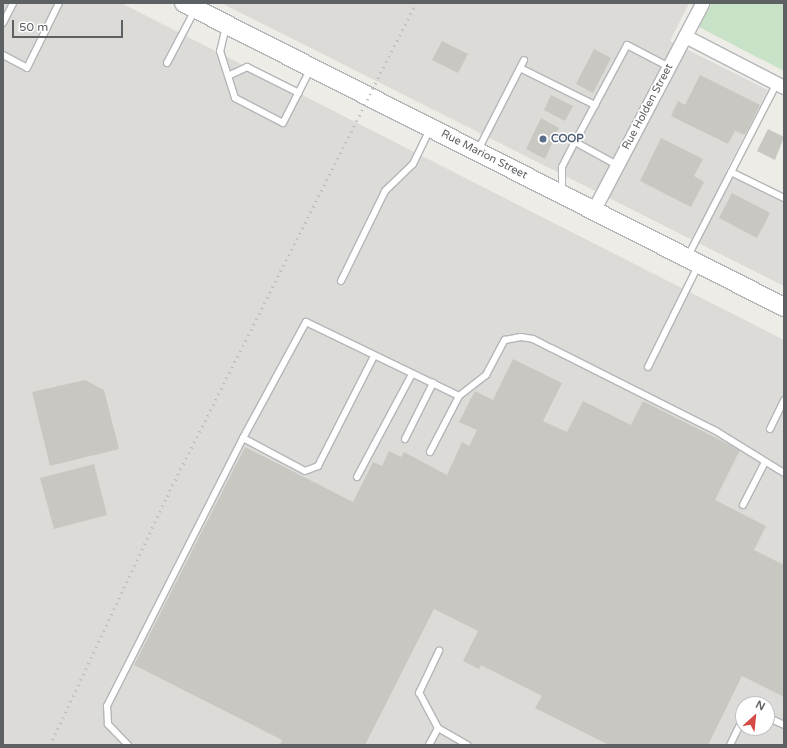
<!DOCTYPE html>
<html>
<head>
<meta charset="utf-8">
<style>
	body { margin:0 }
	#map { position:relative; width:787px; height:748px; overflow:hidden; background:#eeece6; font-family:"Varela Round",sans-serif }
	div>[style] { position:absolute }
	.industrial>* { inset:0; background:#dddbd8 }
	.green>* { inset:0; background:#c7e2c6 }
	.building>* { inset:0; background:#c9c7c2 }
	.roads { filter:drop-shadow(1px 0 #b3b6b9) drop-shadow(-1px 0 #b3b6b9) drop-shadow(0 1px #b3b6b9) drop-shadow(0 -1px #b3b6b9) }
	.lane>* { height:6px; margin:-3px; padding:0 3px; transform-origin:3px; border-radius:3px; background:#fff }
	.street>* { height:13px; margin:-6.5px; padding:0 6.5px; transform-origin:6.5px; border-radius:6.5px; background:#fff }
	.secondary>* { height:18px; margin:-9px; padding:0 9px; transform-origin:9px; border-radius:9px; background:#fff }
	.rail>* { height:3px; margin-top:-1.5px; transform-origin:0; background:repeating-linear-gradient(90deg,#b3b4b4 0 1px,transparent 0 6px) }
	.dots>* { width:11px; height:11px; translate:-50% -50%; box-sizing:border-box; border:2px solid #fff; border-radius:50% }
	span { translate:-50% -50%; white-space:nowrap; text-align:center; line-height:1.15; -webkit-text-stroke:3.5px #fff; paint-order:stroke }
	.street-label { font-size:11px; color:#5e6164 }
	.service-label { font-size:11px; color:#4e5e75; font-weight:700 }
	.left { translate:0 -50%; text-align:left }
	.frame { position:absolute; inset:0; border:4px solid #5e6164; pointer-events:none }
	.north { position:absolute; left:735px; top:696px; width:40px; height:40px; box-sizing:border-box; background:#fff; border:1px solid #bfc0c1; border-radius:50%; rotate:27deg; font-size:11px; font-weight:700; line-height:16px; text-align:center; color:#5e6164 }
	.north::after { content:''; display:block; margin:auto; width:14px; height:18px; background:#d44b45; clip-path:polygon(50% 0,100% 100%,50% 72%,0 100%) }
	.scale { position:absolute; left:12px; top:20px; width:111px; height:18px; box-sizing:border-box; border:2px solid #5e6164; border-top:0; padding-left:5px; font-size:12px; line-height:14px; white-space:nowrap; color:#5e6164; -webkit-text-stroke:3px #fff; paint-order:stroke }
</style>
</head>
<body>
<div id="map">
	<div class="industrial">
		<div style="clip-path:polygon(evenodd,3px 3px,121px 3px,784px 340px,784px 745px,3px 745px,3px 3px,743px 704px,767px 704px,767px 728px,743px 728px,743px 704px)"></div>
		<div style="clip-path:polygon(221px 3px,689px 3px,670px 41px,768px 90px,725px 173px,784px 203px,784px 286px)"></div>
	</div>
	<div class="green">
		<div style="clip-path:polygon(712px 3px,784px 3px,784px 71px,699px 27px)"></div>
	</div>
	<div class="building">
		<div style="clip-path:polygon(442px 41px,468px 54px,458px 73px,432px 60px)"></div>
		<div style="clip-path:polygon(594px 49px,611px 58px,593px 93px,576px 84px)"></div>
		<div style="clip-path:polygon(700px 75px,760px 105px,745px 135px,735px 131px,728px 144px,671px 116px,678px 101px,685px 105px)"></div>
		<div style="clip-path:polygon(551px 95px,573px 106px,565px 121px,544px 110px)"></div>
		<div style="clip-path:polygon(541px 118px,559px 128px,545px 159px,526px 149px)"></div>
		<div style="clip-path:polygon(768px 129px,784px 137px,775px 160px,757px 151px)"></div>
		<div style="clip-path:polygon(661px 138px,703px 159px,694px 176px,704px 182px,691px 207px,640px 181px)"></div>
		<div style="clip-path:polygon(732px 193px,770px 213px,757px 238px,719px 218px)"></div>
		<div style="clip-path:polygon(513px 359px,562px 383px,543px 421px,567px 432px,583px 401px,631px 425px,643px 401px,740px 450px,715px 500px,766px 526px,754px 550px,784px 565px,784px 697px,742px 676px,708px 745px,609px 745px,535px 708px,542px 696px,481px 665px,479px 669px,463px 661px,478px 631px,434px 609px,365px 745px,280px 745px,282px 740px,134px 665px,245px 447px,353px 502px,373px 462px,382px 466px,389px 451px,401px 457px,404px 452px,447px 475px,462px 442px,469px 446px,477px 430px,459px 422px,475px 391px,493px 400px)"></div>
		<div style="clip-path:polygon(85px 380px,104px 390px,119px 449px,50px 466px,32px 392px)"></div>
		<div style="clip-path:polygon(94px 464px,107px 515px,54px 529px,40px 478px)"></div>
	</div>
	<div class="roads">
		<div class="lane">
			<div style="left:3px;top:23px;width:22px;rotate:-63deg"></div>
			<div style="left:226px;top:26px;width:26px;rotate:103deg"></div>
			<div style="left:220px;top:51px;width:49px;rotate:72.3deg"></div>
			<div style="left:235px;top:98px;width:54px;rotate:27.5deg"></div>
			<div style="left:283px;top:123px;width:59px;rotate:-63deg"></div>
			<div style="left:3px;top:55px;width:27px;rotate:28deg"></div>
			<div style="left:27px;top:68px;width:72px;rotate:-63.8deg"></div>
			<div style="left:167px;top:63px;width:60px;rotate:-62.2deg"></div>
			<div style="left:520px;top:68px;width:84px;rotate:26.3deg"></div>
			<div style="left:230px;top:75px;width:19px;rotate:-25deg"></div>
			<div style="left:247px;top:67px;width:58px;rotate:26.6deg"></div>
			<div style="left:478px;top:150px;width:101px;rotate:-62.9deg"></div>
			<div style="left:617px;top:165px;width:48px;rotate:-151.3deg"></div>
			<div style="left:575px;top:142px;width:110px;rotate:-61.8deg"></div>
			<div style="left:627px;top:45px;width:47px;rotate:27.6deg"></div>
			<div style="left:731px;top:172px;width:59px;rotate:26.1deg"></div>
			<div style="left:562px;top:191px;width:24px;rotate:-90deg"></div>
			<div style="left:562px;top:167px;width:28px;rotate:-63deg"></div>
			<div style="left:688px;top:256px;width:195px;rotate:-62.8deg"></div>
			<div style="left:341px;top:281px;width:100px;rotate:-63.9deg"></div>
			<div style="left:385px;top:191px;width:39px;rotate:-44deg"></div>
			<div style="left:413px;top:164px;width:39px;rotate:-64deg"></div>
			<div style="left:648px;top:367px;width:113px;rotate:-63.7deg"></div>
			<div style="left:770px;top:429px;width:32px;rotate:-64deg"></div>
			<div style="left:243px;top:438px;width:70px;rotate:28deg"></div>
			<div style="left:305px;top:471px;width:14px;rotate:-21deg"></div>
			<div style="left:318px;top:466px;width:123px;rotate:-63deg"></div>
			<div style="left:405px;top:439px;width:63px;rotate:-63.4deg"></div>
			<div style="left:430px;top:452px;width:63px;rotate:-62.6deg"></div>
			<div style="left:459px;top:396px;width:34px;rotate:-38deg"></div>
			<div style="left:486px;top:375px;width:40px;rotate:-62deg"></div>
			<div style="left:505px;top:340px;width:16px;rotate:-11deg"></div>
			<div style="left:521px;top:337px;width:12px;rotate:9deg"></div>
			<div style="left:533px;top:339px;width:20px;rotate:27deg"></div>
			<div style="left:551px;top:348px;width:185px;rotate:26.7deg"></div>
			<div style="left:716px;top:431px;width:80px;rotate:31.7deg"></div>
			<div style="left:357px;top:477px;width:117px;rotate:-61.9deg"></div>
			<div style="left:743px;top:505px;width:48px;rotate:-62.9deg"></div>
			<div style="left:767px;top:717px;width:19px;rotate:25deg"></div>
			<div style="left:438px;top:728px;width:40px;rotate:-118deg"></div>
			<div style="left:419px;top:693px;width:47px;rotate:-64.5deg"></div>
			<div style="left:128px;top:745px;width:29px;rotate:-134deg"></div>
			<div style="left:108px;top:724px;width:18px;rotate:-93deg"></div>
			<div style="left:107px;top:706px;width:301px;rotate:-63.1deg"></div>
			<div style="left:243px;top:438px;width:132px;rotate:-61.5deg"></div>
			<div style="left:306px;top:322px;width:170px;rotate:25.8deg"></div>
			<div style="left:429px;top:745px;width:19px;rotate:-62deg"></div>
			<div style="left:438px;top:728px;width:34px;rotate:30deg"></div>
			<div style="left:730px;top:745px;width:30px;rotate:-64deg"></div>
		</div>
		<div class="street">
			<div style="left:685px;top:36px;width:111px;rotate:27.3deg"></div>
			<div style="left:593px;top:211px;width:235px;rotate:-62.3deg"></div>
		</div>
		<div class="secondary">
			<div style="left:184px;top:3px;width:673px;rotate:26.87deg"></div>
		</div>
	</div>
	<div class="rail">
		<div style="left:50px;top:745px;width:275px;rotate:-64.8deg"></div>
		<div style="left:167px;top:496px;width:552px;rotate:-63.2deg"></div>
	</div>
	<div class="dots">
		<div style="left:543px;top:139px;background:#5c6f8a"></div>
	</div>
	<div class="street-label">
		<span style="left:648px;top:107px;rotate:-62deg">Rue Holden Street</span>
		<span style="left:484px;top:155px;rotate:27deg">Rue Marion Street</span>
	</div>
	<div class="service-label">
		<span class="left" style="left:551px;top:139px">COOP</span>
	</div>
	<div class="frame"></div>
	<div class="north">N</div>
	<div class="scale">50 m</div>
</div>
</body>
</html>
